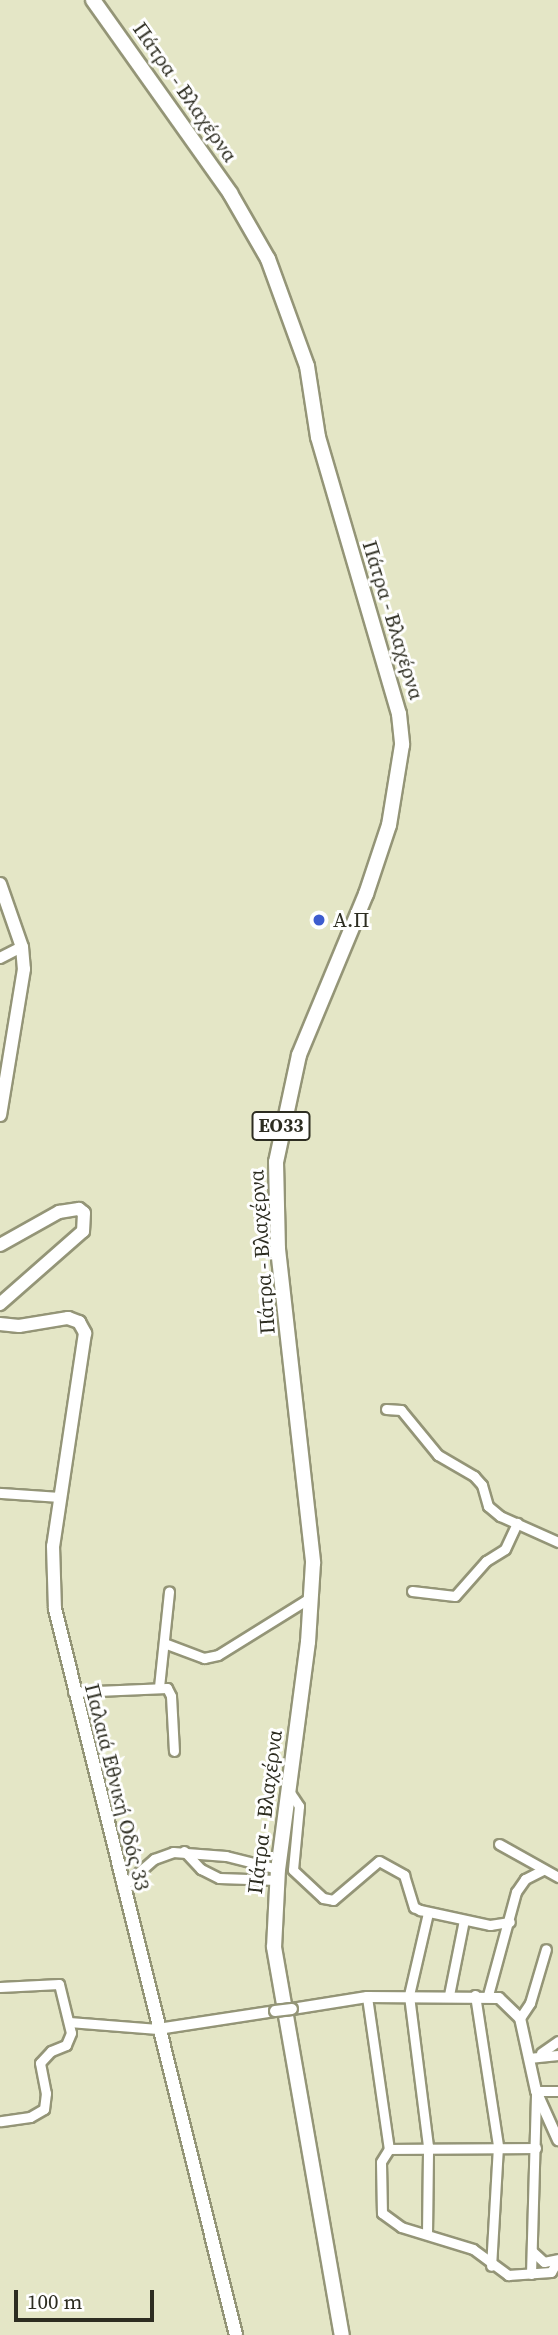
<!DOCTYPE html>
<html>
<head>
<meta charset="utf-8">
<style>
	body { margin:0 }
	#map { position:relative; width:558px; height:2335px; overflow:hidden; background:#e4e6c6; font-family:"Source Serif 4",serif }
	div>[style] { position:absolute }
	.roads { filter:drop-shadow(2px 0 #949577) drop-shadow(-2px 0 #949577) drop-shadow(0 2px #949577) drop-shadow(0 -2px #949577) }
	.minor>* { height:9px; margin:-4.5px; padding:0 4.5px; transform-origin:4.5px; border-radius:4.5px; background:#fff }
	.tertiary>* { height:10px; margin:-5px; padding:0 5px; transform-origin:5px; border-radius:5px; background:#fff }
	.secondary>* { height:12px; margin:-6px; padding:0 6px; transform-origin:6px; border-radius:6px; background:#fff }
	.primary>* { height:14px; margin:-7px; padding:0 7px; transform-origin:7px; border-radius:7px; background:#fff }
	.bridges { filter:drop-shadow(2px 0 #949577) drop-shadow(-2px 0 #949577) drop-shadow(0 2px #949577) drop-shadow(0 -2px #949577) }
	.tertiary-bridge>* { height:10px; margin:-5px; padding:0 5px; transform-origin:5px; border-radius:5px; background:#fff }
	.dots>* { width:19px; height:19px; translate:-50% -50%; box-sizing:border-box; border:4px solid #fff; border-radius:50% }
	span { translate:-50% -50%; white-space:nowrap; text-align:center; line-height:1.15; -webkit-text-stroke:6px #fff; paint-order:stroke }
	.shield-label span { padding:2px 5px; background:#fff; border:2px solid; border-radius:5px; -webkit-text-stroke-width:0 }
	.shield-label { font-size:19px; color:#2d2d21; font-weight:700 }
	.street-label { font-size:21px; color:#2d2d21 }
	.poi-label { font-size:21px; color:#2d2d21 }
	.left { translate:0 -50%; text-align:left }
	.scale { position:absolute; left:14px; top:2290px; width:140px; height:32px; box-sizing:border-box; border:4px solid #2d2d21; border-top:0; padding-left:9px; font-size:21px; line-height:24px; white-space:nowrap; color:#2d2d21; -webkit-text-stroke:5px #fff; paint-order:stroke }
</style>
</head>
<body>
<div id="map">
	<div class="roads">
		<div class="minor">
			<div style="left:386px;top:1409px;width:15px;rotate:4deg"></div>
			<div style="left:401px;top:1410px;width:58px;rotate:50.6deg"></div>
			<div style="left:438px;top:1455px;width:42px;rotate:30.3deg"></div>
			<div style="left:474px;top:1476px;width:12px;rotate:48deg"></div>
			<div style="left:482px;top:1485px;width:22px;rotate:74deg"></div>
			<div style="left:488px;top:1506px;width:16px;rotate:40deg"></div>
			<div style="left:500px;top:1516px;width:64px;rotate:24.1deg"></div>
			<div style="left:0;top:1493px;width:59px;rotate:3.9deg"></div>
			<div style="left:412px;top:1591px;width:43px;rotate:6.6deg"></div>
			<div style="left:455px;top:1596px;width:47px;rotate:-48.5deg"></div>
			<div style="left:486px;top:1561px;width:22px;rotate:-32deg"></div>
			<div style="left:505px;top:1549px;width:29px;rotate:-65deg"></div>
			<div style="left:164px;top:1643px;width:43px;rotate:20.6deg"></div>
			<div style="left:204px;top:1658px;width:14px;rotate:-12deg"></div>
			<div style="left:218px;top:1655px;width:110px;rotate:-31.9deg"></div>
			<div style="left:159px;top:1687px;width:96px;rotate:-84deg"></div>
			<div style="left:73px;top:1692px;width:94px;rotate:-2.4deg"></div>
			<div style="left:167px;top:1688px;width:9px;rotate:63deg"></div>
			<div style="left:171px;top:1696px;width:55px;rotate:86.9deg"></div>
			<div style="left:289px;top:1791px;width:18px;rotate:56deg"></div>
			<div style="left:299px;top:1806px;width:64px;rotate:95.4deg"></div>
			<div style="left:293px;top:1870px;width:41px;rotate:43deg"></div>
			<div style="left:323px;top:1898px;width:10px;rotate:11deg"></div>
			<div style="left:333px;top:1900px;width:60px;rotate:-40.3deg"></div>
			<div style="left:379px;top:1861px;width:29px;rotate:29deg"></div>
			<div style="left:404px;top:1875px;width:34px;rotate:73deg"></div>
			<div style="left:414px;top:1907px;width:7px;rotate:27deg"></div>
			<div style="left:420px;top:1910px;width:72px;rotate:12.1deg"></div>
			<div style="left:490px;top:1925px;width:20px;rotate:-9deg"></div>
			<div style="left:499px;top:1844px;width:68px;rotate:29.2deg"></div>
			<div style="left:184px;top:1851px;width:25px;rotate:47deg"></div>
			<div style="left:201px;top:1869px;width:20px;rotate:27deg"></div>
			<div style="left:219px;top:1878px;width:58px;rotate:2deg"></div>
			<div style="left:122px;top:1887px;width:43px;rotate:-41.2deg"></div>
			<div style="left:154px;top:1859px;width:20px;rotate:-20deg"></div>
			<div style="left:173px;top:1852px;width:53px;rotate:4.3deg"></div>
			<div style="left:226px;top:1856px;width:54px;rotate:14deg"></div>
			<div style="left:0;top:1987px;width:59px;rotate:-2.9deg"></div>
			<div style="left:59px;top:1984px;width:50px;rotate:76.2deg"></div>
			<div style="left:71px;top:2033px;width:13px;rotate:113deg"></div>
			<div style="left:66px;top:2045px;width:16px;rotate:158deg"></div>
			<div style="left:51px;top:2051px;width:16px;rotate:133deg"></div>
			<div style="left:40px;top:2063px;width:31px;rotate:79deg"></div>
			<div style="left:46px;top:2093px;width:16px;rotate:97deg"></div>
			<div style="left:44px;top:2109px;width:16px;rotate:150deg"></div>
			<div style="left:30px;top:2117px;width:30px;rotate:172deg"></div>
			<div style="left:449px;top:1995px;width:76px;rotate:-78.7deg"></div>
			<div style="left:475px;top:1995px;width:153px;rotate:81.3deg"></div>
			<div style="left:498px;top:2146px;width:120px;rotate:93.3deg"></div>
			<div style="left:488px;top:1995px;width:107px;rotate:-74.8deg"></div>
			<div style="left:516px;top:1892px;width:16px;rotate:-55deg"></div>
			<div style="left:525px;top:1879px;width:20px;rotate:-27deg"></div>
			<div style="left:367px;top:1997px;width:154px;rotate:81.8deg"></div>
			<div style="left:389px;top:2149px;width:15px;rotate:122deg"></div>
			<div style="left:381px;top:2162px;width:51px;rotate:88.9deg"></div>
			<div style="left:382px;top:2213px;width:24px;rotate:36deg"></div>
			<div style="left:401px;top:2227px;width:75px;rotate:17deg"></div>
			<div style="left:473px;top:2249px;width:44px;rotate:36.6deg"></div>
			<div style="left:508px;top:2275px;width:43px;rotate:-4deg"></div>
			<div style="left:551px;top:2272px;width:14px;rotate:-60deg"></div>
			<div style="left:520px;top:2018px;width:18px;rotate:-56deg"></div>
			<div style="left:530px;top:2003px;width:56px;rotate:-73.5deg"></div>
			<div style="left:69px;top:2022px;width:89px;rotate:4.5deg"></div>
			<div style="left:541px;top:2053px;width:21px;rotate:-35deg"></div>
			<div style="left:529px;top:2058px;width:29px;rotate:-6deg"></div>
			<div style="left:389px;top:2149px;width:147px;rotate:-0.4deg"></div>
			<div style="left:427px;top:2234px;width:88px;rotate:-89.3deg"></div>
			<div style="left:428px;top:2146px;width:152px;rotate:-97.2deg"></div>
			<div style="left:409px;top:1995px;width:84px;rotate:-77deg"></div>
			<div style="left:532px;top:2251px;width:16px;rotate:43deg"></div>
			<div style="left:544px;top:2262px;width:14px;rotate:-12deg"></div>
			<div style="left:531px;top:2274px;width:183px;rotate:-88.4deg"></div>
			<div style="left:536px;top:2091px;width:22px"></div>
		</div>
		<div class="tertiary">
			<div style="left:0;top:958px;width:25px;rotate:-27deg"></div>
			<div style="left:292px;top:2009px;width:76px;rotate:-9.1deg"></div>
			<div style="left:367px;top:1997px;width:132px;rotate:0.4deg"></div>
			<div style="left:499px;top:1998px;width:29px;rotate:44deg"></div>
			<div style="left:520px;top:2018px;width:75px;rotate:77.6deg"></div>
			<div style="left:536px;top:2091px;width:54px;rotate:65.8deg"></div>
			<div style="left:158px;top:2029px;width:118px;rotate:-8.7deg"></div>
		</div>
		<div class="secondary">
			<div style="left:0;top:884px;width:67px;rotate:70.8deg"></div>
			<div style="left:22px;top:947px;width:22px;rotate:85deg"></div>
			<div style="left:24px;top:969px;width:148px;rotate:99.3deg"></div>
			<div style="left:0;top:1245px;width:68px;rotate:-29.2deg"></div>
			<div style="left:59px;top:1212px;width:20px;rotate:-9deg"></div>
			<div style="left:79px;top:1209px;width:6px;rotate:39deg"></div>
			<div style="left:84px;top:1213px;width:18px;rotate:93deg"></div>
			<div style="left:83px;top:1231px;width:111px;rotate:138.7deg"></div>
			<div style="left:0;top:1324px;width:19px;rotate:6deg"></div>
			<div style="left:19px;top:1326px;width:50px;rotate:-9.3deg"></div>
			<div style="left:68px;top:1318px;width:12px;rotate:20deg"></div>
			<div style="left:79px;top:1322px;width:13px;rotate:61deg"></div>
			<div style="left:85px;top:1333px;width:215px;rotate:98.5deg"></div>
			<div style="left:53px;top:1546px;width:63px;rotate:88.2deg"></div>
			<div style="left:55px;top:1609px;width:748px;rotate:76deg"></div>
		</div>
		<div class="primary">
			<div style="left:93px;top:0;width:237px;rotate:54.6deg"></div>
			<div style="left:230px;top:193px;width:76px;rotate:60.1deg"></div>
			<div style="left:268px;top:259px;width:114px;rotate:70deg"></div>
			<div style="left:307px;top:366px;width:72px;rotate:81.2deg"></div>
			<div style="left:318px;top:437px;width:289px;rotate:73.7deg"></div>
			<div style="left:399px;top:714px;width:31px;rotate:84deg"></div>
			<div style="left:402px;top:745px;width:81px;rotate:99.2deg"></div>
			<div style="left:389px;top:825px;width:73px;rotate:108.4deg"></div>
			<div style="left:366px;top:894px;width:174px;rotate:112.6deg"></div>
			<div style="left:299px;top:1055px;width:109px;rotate:102.1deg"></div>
			<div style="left:276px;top:1162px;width:87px;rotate:88.7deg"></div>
			<div style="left:278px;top:1249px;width:316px;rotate:83.6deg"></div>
			<div style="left:313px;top:1563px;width:79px;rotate:93.6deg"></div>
			<div style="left:308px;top:1642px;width:229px;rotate:97.5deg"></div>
			<div style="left:278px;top:1869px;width:78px;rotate:92.9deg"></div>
			<div style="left:274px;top:1947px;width:394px;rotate:80.1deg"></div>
		</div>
	</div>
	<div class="bridges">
		<div class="tertiary-bridge">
			<div style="left:275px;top:2011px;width:17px;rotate:-7deg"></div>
		</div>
	</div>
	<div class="dots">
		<div style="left:319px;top:920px;background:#3d5cce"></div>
	</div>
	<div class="shield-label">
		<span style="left:281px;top:1126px">ΕΟ33</span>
	</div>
	<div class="street-label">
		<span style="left:185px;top:92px;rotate:55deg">Πάτρα - Βλαχέρνα</span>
		<span style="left:393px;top:620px;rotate:73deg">Πάτρα - Βλαχέρνα</span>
		<span style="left:262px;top:1252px;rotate:-94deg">Πάτρα - Βλαχέρνα</span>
		<span style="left:117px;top:1787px;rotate:76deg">Παλαιά Εθνική Οδός 33</span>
		<span style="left:265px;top:1812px;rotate:-83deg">Πάτρα - Βλαχέρνα</span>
	</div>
	<div class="poi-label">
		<span class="left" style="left:333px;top:920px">Α.Π</span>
	</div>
	<div class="scale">100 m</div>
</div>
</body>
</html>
